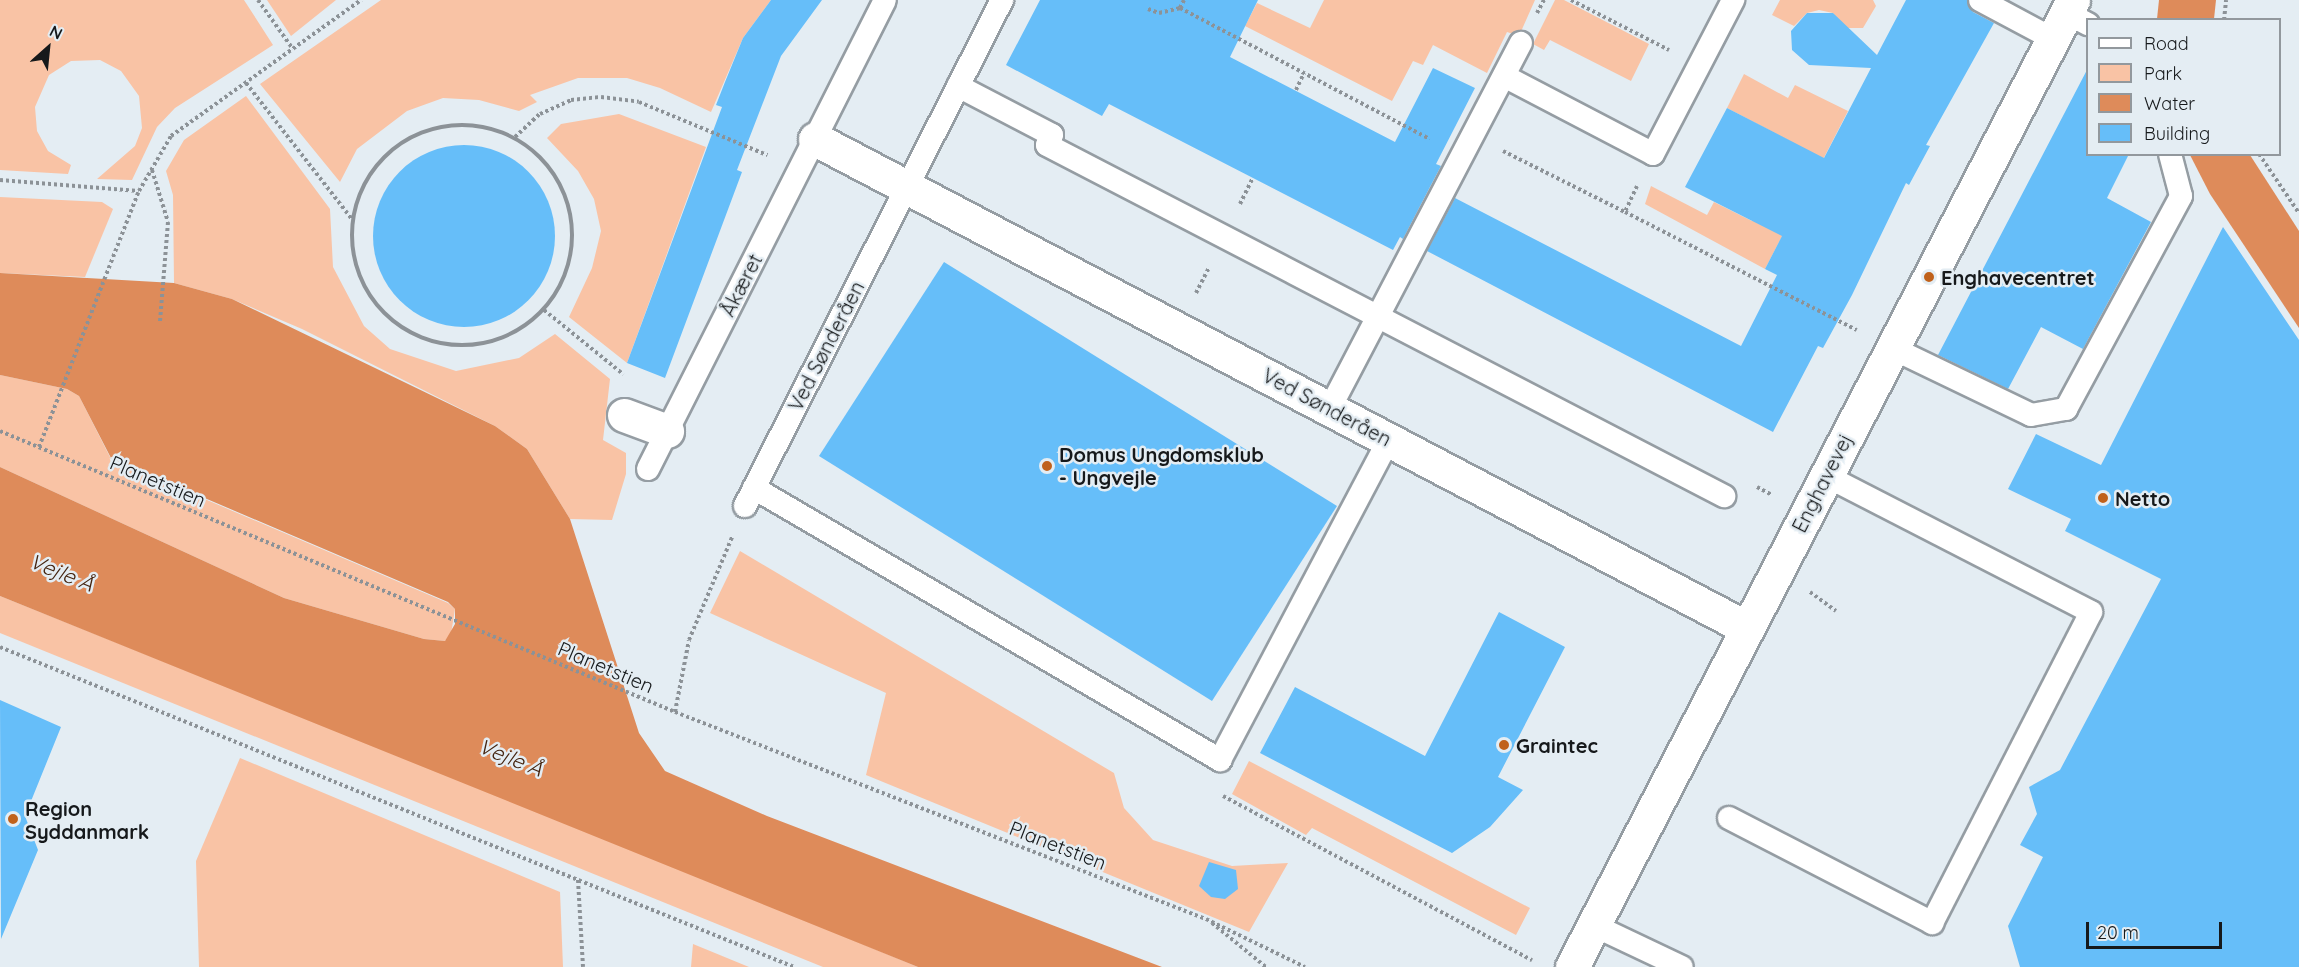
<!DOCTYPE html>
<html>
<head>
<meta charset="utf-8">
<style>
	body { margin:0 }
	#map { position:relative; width:2299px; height:967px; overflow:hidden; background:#e4edf3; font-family:Quicksand,sans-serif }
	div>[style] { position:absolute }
	.green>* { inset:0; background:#f9c3a5 }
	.water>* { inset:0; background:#de8b5a }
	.building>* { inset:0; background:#66bef9 }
	.round { border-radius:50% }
	.path>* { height:4px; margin-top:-2px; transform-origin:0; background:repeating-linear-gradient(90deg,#8c9297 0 3px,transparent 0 6px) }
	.path>.ring { margin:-2px; padding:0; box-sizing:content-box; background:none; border:4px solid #8c9297; border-radius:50% }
	.roads { filter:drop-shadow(2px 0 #959da3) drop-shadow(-2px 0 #959da3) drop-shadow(0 2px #959da3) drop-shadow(0 -2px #959da3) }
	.service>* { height:22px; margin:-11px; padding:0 11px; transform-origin:11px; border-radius:11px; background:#fff }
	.minor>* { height:33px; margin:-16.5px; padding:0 16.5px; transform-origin:16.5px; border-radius:16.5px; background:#fff }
	.secondary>* { height:33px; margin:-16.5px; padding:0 16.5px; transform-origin:16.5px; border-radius:16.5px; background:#fff }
	.dots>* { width:16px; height:16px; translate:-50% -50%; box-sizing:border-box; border:3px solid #e4edf3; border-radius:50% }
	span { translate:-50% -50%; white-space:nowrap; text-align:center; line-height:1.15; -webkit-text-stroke:5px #e4edf3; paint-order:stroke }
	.poi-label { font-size:20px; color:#16191b; font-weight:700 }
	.left { translate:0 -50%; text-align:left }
	.street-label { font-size:20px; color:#16191b }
	.water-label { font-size:21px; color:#45240f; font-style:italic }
	.legend { position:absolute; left:2086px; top:18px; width:195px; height:138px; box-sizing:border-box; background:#e4edf3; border:2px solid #92989d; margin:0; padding:8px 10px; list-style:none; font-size:18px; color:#16191b }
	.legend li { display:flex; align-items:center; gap:12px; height:30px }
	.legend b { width:30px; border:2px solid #92989d }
	.north { position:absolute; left:18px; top:18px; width:60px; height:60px; -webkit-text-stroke:4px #e4edf3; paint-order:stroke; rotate:27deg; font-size:16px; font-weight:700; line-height:24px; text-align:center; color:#16191b }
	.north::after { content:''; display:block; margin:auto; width:21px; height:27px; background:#16191b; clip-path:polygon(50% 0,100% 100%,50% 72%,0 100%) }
	.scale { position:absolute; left:2086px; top:922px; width:136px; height:27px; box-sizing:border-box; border:3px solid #16191b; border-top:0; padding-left:8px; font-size:18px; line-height:21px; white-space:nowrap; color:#16191b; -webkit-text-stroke:4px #e4edf3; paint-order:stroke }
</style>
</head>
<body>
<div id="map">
	<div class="green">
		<div style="clip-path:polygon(0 0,244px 0,273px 45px,175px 108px,157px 127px,132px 180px,97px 179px,135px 146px,142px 128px,139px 96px,121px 71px,100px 60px,71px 61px,49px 75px,35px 107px,37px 131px,48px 151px,71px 165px,68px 174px,0 170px)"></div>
		<div style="clip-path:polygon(267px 0,336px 0,291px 36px)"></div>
		<div style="clip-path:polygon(381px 0,771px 0,743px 38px,711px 112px,660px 88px,627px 78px,578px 78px,530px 95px,537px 102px,519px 111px,479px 100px,443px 98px,407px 111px,357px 149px,340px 182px,260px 84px)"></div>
		<div style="clip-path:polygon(1324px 0,1535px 0,1519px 36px,1507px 32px,1487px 73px,1433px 45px,1423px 65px,1413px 61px,1392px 101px,1245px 26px,1257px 3px,1310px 28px)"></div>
		<div style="clip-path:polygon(1555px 0,1564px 0,1649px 44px,1631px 81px,1550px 40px,1544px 50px,1533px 44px)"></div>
		<div style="clip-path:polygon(1780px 0,1873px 0,1876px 6px,1863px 28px,1844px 28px,1833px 13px,1819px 10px,1807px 13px,1794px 26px,1772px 15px)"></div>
		<div style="clip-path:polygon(1744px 74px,1788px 98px,1795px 85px,1848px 111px,1815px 175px,1790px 141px,1727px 108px)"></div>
		<div style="clip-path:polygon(246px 96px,330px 209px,333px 267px,364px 326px,390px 349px,456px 371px,519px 358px,555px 334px,610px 379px,603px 440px,626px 453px,626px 474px,612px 520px,570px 519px,527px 449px,495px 426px,302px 329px,232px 299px,174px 283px,173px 195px,166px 171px,184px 140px)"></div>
		<div style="clip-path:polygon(619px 114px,706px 147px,627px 363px,569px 317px,592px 268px,601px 231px,594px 199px,578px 171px,547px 138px,561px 124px)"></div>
		<div style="clip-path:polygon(1651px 186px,1707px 215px,1714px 202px,1752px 221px,1760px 205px,1789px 223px,1765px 269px,1645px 204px)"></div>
		<div style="clip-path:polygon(0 197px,102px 202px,113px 209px,85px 277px,0 273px)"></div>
		<div style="clip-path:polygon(0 375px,67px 389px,79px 396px,111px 459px,448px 603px,455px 609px,451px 634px,445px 641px,424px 639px,284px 598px,0 467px)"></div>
		<div style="clip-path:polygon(740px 551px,1114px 773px,1124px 808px,1153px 840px,1232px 866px,1288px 863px,1249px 932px,866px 775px,886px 693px,710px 613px)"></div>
		<div style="clip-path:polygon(0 596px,620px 844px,918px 967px,823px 967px,0 633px)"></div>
		<div style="clip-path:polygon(240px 758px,560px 892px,563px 967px,199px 967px,196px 861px)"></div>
		<div style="clip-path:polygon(1249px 761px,1530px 908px,1516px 935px,1312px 828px,1306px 835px,1232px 794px)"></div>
		<div style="clip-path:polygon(693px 944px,749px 967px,691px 967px)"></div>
	</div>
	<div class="water">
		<div style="clip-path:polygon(2159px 0,2216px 0,2214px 19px,2157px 19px)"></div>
		<div style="clip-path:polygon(2190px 155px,2250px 155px,2299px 231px,2299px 328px,2210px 194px)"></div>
		<div style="clip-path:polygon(0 273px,174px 283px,232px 299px,495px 426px,527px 449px,570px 519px,639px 733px,665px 771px,767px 816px,1162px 967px,918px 967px,0 596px,0 467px,284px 598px,424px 639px,445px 641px,455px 624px,455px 609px,448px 602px,111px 458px,79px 396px,67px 389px,0 375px)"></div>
	</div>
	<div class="building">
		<div style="clip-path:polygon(771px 0,822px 0,781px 56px,737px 170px,742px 172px,665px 378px,627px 363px,722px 107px,716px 105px,725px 82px,743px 38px)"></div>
		<div style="clip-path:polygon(1040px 0,1258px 0,1230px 57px,1395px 142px,1433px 68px,1475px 88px,1436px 164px,1441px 166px,1431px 185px,1403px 239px,1400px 237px,1393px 250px,1109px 104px,1102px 116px,1006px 65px)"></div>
		<div style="clip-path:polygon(1906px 0,1967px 0,1973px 12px,1994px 23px,1926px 145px,1930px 146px,1909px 185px,1906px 183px,1852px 295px,1823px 348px,1818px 346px,1773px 432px,1427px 251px,1455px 198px,1741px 346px,1777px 275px,1765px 269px,1782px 236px,1685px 187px,1727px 108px,1824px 158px,1871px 68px,1809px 65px,1792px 50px,1791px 31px,1807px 13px,1833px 13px,1877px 55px)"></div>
		<div style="clip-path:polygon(2088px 68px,2088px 154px,2129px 154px,2107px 198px,2151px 222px,2083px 349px,2041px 327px,2008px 389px,1938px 355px)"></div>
		<div class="round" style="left:373px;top:145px;width:182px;height:182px"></div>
		<div style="clip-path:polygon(2223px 227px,2299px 340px,2299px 967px,2020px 967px,2008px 926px,2043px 857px,2020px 845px,2037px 814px,2029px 787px,2060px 770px,2161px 579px,2065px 531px,2071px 519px,2008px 489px,2036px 434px,2101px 465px)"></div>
		<div style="clip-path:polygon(944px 262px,1337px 506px,1212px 701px,819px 456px)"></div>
		<div style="clip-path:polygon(1499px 612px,1565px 647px,1498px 777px,1523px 790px,1490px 827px,1452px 853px,1260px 753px,1295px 687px,1425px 756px)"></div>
		<div style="clip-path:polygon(0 700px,61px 727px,25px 816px,38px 850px,1px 939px)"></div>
		<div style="clip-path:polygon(1209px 862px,1236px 870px,1238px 889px,1225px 899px,1211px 897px,1199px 886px)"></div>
	</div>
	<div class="path">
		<div style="left:258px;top:0;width:60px;rotate:54.5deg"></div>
		<div style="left:1184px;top:0;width:9px;rotate:117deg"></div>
		<div style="left:1180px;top:8px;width:282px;rotate:27.7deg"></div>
		<div style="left:1571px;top:0;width:110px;rotate:27deg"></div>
		<div style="left:1148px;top:9px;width:12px;rotate:20deg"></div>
		<div style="left:1159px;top:13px;width:22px;rotate:-13deg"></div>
		<div style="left:1537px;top:13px;width:15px;rotate:-62deg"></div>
		<div style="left:2224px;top:20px;width:20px;rotate:-84deg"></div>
		<div style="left:246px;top:83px;width:172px;rotate:52.1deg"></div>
		<div style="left:1296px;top:90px;width:19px;rotate:-65deg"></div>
		<div class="ring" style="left:352px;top:125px;width:216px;height:216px"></div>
		<div style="left:515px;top:137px;width:34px;rotate:-43deg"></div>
		<div style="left:540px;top:114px;width:34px;rotate:-24deg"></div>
		<div style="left:571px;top:100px;width:30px;rotate:-6deg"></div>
		<div style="left:601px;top:97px;width:38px;rotate:7deg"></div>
		<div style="left:639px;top:102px;width:139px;rotate:22.5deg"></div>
		<div style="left:1503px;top:151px;width:136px;rotate:26.6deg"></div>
		<div style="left:2259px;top:154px;width:71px;rotate:55.9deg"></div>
		<div style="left:152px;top:170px;width:54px;rotate:72.9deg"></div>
		<div style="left:168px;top:222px;width:100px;rotate:94.6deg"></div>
		<div style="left:0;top:180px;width:139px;rotate:4.5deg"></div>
		<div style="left:1637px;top:186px;width:29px;rotate:115deg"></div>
		<div style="left:1625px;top:212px;width:260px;rotate:27deg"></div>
		<div style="left:1240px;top:204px;width:28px;rotate:-64deg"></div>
		<div style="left:1196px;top:293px;width:28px;rotate:-63deg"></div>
		<div style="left:544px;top:310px;width:102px;rotate:39deg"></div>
		<div style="left:0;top:431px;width:731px;rotate:22.6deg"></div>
		<div style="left:675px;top:712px;width:570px;rotate:21.3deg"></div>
		<div style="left:1206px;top:919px;width:110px;rotate:25.9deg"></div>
		<div style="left:39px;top:447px;width:275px;rotate:-68.7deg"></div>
		<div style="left:139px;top:191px;width:64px;rotate:-59.8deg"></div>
		<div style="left:171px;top:136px;width:234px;rotate:-35.6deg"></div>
		<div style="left:1757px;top:487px;width:17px;rotate:28deg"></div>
		<div style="left:1810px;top:592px;width:32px;rotate:36deg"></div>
		<div style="left:0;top:647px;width:856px;rotate:21.95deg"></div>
		<div style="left:675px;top:712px;width:73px;rotate:-79deg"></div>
		<div style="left:689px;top:640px;width:112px;rotate:-67.3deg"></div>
		<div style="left:1223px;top:796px;width:350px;rotate:28deg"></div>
		<div style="left:578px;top:880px;width:87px;rotate:86.7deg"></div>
		<div style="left:1212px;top:923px;width:70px;rotate:39.2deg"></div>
	</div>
	<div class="roads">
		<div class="service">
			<div style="left:1980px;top:0;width:83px;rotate:28.1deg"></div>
			<div style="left:2067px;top:13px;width:24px;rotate:28deg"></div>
			<div style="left:1504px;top:76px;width:168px;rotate:27.6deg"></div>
			<div style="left:1653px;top:154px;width:174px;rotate:-62.5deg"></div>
			<div style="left:958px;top:86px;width:106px;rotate:27.5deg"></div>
			<div style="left:1052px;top:135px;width:11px;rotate:117deg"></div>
			<div style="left:1047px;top:145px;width:763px;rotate:27.41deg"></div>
			<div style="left:1892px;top:348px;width:154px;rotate:25.7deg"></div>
			<div style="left:2031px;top:415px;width:36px;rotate:-10deg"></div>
			<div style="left:2066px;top:409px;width:242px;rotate:-61.6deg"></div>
			<div style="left:2181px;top:196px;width:43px;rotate:-104.7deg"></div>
			<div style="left:1330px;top:408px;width:412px;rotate:-62.4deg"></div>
			<div style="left:648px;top:469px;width:525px;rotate:-63.19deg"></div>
			<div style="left:754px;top:488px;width:540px;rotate:30.27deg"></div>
			<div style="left:1220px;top:760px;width:363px;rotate:-62.2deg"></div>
			<div style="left:745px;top:506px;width:568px;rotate:-63.07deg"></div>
			<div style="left:1729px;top:818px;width:229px;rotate:27.3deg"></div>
			<div style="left:1932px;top:923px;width:349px;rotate:-62.9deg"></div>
			<div style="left:2091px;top:612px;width:298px;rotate:-152.8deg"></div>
			<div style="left:1593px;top:925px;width:98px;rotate:25.3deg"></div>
		</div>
		<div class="minor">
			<div style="left:815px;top:139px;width:1052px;rotate:27.69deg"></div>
			<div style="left:624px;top:415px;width:46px;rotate:20.4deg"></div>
		</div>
		<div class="secondary">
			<div style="left:1572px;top:967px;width:1089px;rotate:-62.61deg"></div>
		</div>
	</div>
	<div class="dots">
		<div style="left:1929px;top:277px;background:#c0611b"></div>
		<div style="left:1047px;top:466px;background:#c0611b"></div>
		<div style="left:2103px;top:498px;background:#c0611b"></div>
		<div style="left:1504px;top:745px;background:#c0611b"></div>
		<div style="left:13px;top:819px;background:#c0611b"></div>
	</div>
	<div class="poi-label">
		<span class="left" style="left:1941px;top:277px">Enghavecentret</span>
		<span class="left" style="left:1059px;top:466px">Domus Ungdomsklub<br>- Ungvejle</span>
		<span class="left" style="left:2115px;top:498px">Netto</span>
		<span class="left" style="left:1516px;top:745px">Graintec</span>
		<span class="left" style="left:25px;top:820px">Region<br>Syddanmark</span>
	</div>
	<div class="street-label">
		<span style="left:741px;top:285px;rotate:-63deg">Åkæret</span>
		<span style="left:826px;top:346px;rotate:-63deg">Ved Sønderåen</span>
		<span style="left:1327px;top:407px;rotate:28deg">Ved Sønderåen</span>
		<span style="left:158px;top:481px;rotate:23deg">Planetstien</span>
		<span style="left:1822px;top:483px;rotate:-63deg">Enghavevej</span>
		<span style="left:606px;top:667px;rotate:23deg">Planetstien</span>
		<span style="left:1058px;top:845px;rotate:21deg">Planetstien</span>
	</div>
	<div class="water-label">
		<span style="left:62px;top:572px;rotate:22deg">Vejle Å</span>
		<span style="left:511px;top:757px;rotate:22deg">Vejle Å</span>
	</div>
	<ul class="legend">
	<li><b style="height:8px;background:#fff"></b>Road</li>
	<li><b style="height:16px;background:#f9c3a5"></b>Park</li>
	<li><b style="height:16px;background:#de8b5a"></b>Water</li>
	<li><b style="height:16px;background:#66bef9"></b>Building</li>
	</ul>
	<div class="north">N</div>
	<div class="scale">20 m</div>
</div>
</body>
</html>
